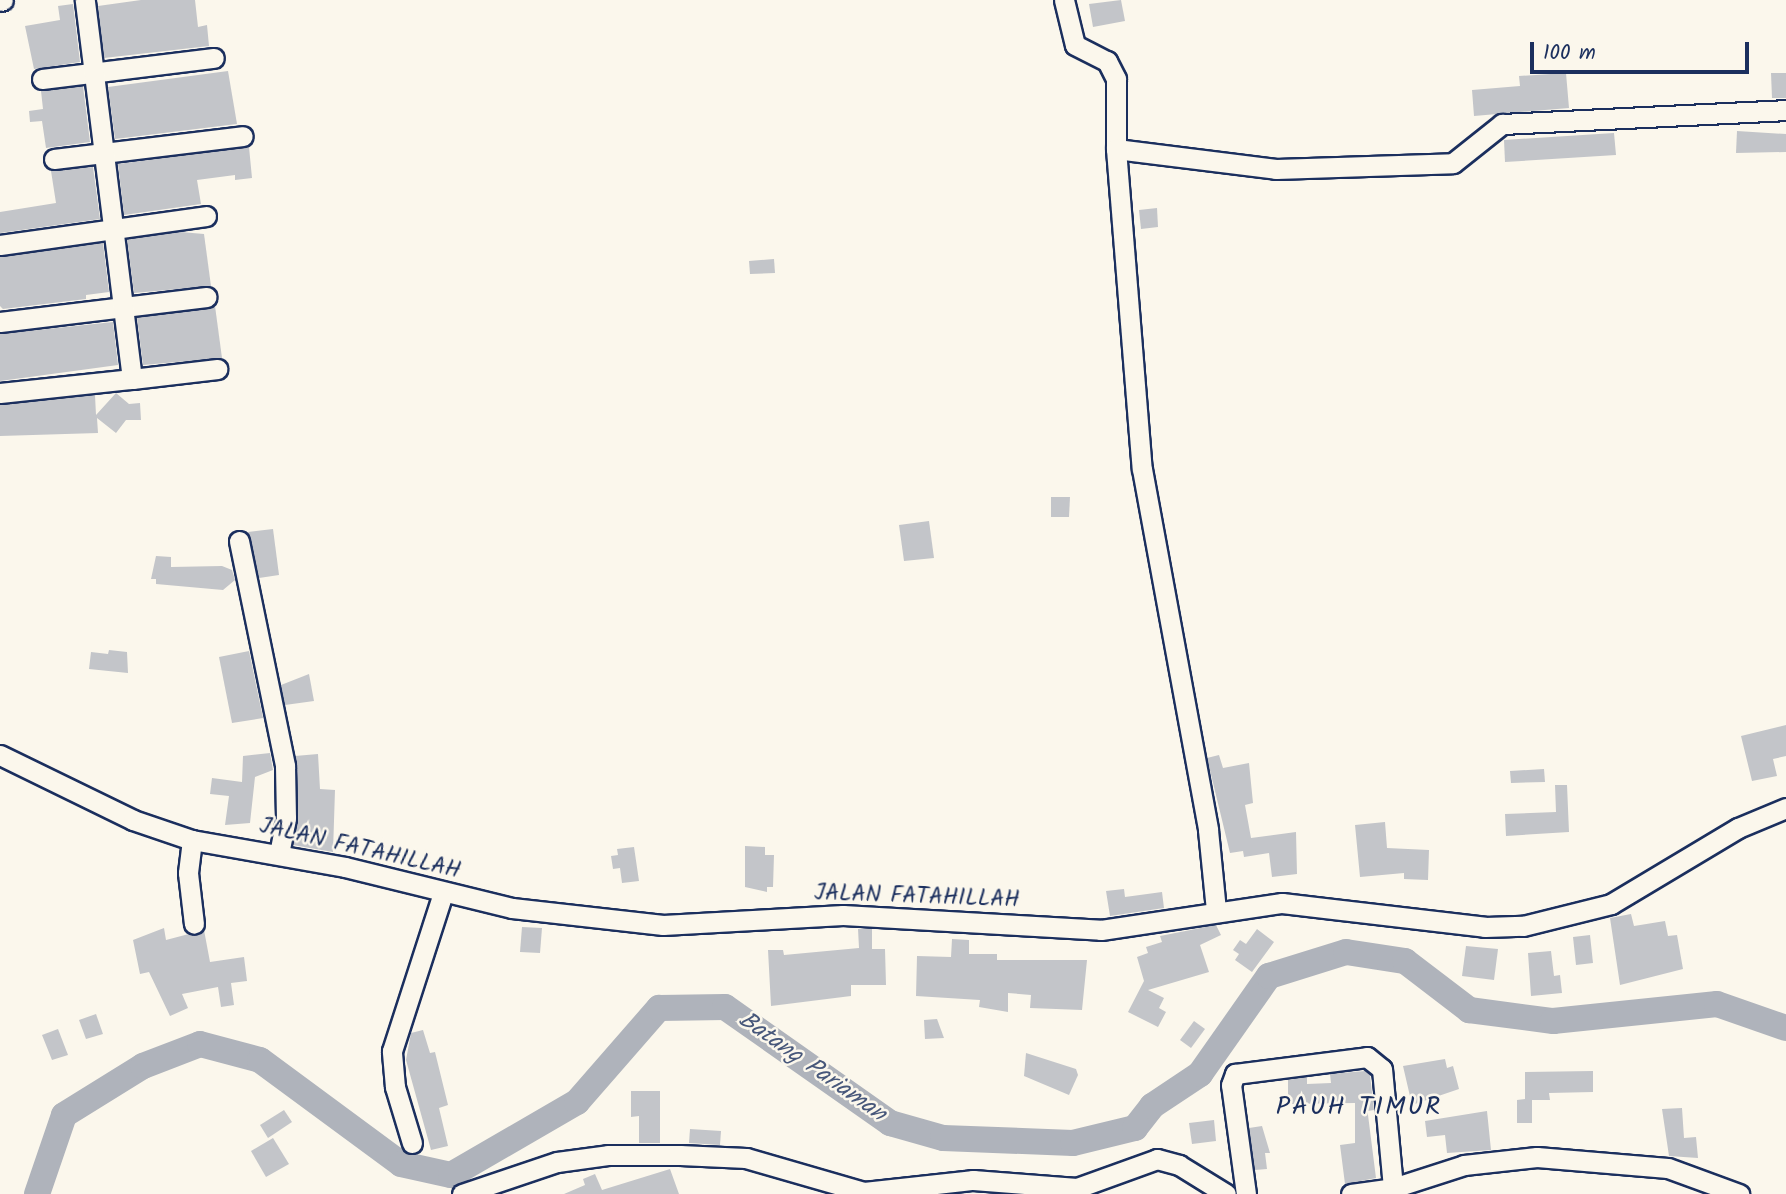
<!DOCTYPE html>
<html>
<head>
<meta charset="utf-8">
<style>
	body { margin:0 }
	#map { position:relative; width:1786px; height:1194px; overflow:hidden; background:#fbf7ec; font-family:Kalam,sans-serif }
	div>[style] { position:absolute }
	.river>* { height:26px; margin:-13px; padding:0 13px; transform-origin:13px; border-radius:13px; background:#afb3bb }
	.building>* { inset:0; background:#c3c5c9 }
	.roads { filter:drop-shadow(2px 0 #1b2f5e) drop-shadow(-2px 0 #1b2f5e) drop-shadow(0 2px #1b2f5e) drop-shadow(0 -2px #1b2f5e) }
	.minor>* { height:19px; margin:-9.5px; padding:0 9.5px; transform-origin:9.5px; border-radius:9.5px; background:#fbf7ec }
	span { translate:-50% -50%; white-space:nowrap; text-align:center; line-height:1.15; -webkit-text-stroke:5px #fbf7ec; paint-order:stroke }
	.street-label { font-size:23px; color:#1b2f5e }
	.water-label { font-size:24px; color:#47577a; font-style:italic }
	.quarter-label { font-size:26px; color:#1b2f5e; letter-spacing:2px }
	.scale { position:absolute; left:1530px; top:42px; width:219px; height:32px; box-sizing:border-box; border:4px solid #1b2f5e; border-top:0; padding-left:9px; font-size:21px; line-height:24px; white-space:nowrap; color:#1b2f5e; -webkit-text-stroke:5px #fbf7ec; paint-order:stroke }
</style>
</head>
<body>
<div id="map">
	<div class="river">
		<div style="left:37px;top:1194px;width:83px;rotate:-71.1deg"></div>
		<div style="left:64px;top:1115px;width:93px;rotate:-31.8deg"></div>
		<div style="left:143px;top:1066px;width:61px;rotate:-21.1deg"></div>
		<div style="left:200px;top:1044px;width:62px;rotate:14.9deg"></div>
		<div style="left:260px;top:1060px;width:175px;rotate:36.4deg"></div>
		<div style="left:401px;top:1164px;width:51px;rotate:12.4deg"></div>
		<div style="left:451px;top:1175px;width:146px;rotate:-30.1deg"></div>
		<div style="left:577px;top:1102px;width:125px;rotate:-48.9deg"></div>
		<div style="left:659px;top:1008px;width:66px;rotate:-0.9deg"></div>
		<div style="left:725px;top:1007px;width:202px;rotate:35.1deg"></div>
		<div style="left:890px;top:1123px;width:55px;rotate:15.8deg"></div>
		<div style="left:943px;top:1138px;width:130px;rotate:2.2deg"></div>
		<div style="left:1073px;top:1143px;width:64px;rotate:-13.6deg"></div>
		<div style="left:1135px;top:1128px;width:28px;rotate:-52deg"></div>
		<div style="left:1152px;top:1106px;width:58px;rotate:-33.7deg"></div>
		<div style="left:1200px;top:1074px;width:120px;rotate:-54.9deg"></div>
		<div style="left:1269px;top:976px;width:81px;rotate:-17.3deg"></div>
		<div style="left:1346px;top:952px;width:60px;rotate:8.7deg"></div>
		<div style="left:1405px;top:961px;width:81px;rotate:37.4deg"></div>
		<div style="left:1469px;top:1010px;width:85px;rotate:7.5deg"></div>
		<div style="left:1553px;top:1021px;width:165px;rotate:-5.9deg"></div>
		<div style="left:1717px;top:1004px;width:73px;rotate:19.2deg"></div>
	</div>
	<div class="building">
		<div style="clip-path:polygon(141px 0,195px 0,198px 27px,207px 25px,209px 46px,104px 58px,98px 6px)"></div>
		<div style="clip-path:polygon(1121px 0,1125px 21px,1093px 27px,1089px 4px)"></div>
		<div style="clip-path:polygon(73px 4px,80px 62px,34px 69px,25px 26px,60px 20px,58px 6px)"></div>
		<div style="clip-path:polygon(228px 71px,237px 124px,115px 139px,108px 87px)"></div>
		<div style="clip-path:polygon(1566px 73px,1569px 108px,1474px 116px,1472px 90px,1520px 86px,1519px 76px)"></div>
		<div style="clip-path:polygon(1771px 73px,1786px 73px,1786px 98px,1772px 98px)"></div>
		<div style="clip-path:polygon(83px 86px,90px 142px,46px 148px,42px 121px,30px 122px,29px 111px,43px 109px,41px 91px)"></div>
		<div style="clip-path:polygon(1737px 131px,1786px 134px,1786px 152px,1736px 153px)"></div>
		<div style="clip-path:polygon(1614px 133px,1616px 155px,1505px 162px,1504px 140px)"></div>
		<div style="clip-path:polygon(249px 147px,252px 178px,235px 180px,235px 175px,197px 180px,201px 204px,124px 215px,118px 164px)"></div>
		<div style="clip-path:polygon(93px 167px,100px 219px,0 233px,0 212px,56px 203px,51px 171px)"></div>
		<div style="clip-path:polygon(1157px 208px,1158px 227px,1141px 229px,1139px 210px)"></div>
		<div style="clip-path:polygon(181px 232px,204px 234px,211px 286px,134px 293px,127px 239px)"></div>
		<div style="clip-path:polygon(103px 243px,109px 292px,86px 295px,86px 299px,3px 309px,0 306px,0 257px)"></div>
		<div style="clip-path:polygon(774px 259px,775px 273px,750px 274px,749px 261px)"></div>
		<div style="clip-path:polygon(215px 306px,222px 358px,143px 365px,137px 318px)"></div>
		<div style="clip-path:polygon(113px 322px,118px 365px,0 381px,0 334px)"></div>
		<div style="clip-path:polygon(116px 393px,129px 404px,140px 403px,141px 420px,126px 420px,116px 433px,97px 418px,98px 433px,0 436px,0 405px,95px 395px,96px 415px)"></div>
		<div style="clip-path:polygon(1051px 497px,1070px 497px,1069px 517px,1051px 517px)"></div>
		<div style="clip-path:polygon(929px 521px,934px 558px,904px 561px,899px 525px)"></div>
		<div style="clip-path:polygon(273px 529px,279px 575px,259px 578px,248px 532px)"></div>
		<div style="clip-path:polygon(156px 556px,171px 557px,171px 567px,222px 566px,232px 570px,235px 580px,223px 590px,156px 584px,156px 579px,151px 579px)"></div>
		<div style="clip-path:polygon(109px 650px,127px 652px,128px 673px,89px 669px,91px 652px,108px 654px)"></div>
		<div style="clip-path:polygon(249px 651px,263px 718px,232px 723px,219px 657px)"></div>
		<div style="clip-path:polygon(309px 674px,314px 701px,285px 705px,281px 685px)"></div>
		<div style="clip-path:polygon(1786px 725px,1786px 756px,1773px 759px,1777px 776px,1752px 781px,1741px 736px)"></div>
		<div style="clip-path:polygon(270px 753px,273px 770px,255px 777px,250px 823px,225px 825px,229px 796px,210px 794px,212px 778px,242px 782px,243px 756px)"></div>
		<div style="clip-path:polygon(318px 754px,320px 789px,335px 790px,333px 852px,293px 845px,298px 818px,295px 756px)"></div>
		<div style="clip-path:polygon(1219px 755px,1223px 768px,1249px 763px,1253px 803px,1245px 805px,1251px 838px,1296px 832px,1297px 874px,1272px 877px,1269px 853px,1244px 857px,1243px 851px,1230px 853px,1207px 758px)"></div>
		<div style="clip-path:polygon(1544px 769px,1545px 782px,1511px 783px,1510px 771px)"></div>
		<div style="clip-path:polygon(1555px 785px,1567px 785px,1569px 832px,1506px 836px,1505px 814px,1556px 812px)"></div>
		<div style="clip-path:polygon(1385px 822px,1387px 848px,1429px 850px,1428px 880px,1404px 879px,1404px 873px,1360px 877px,1355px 825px)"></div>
		<div style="clip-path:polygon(745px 846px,765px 847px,765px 855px,774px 855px,773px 887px,767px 887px,767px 892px,745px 887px)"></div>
		<div style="clip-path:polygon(634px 847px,639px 881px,622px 883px,620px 868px,613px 869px,611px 856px,618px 855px,617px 849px)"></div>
		<div style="clip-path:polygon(1124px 889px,1125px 897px,1162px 892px,1164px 908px,1110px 916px,1106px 891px)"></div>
		<div style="clip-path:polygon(1631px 914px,1634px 926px,1665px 921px,1668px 936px,1677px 935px,1683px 969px,1620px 985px,1610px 918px)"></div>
		<div style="clip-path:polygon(1216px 925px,1221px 935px,1200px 945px,1209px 972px,1148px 990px,1164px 998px,1159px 1008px,1166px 1012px,1158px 1027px,1128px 1012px,1144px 981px,1137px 957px,1148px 953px,1146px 947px,1162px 942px,1160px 936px)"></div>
		<div style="clip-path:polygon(522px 927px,542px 928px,540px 953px,520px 952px)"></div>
		<div style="clip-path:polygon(164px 928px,166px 940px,204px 930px,210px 962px,244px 957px,247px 981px,231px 983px,234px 1005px,221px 1007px,218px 987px,182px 994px,188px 1008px,170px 1016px,149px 972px,140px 974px,133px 940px)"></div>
		<div style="clip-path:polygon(858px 929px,872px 929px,872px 949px,885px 949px,886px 985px,851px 985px,851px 996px,771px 1006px,768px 950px,783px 950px,784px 955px,859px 948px)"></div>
		<div style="clip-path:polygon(1257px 929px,1274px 942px,1252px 972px,1235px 960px,1239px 954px,1233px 950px,1240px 940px,1246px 944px)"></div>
		<div style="clip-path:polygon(1590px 935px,1593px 963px,1576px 965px,1573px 937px)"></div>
		<div style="clip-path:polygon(952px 939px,969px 940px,969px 954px,997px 954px,997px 960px,1087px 960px,1082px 1010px,1030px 1008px,1031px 995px,1008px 993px,1008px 1012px,979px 1007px,980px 1000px,916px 996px,917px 956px,951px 957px)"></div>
		<div style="clip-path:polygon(1466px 946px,1498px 949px,1494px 980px,1462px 976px)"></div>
		<div style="clip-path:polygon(1551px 951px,1554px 976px,1560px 975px,1562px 993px,1531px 996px,1528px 953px)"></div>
		<div style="clip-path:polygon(96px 1014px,103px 1034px,86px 1039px,79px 1020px)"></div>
		<div style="clip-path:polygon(937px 1019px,944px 1038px,925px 1039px,924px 1020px)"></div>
		<div style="clip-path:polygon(1194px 1021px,1205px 1029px,1191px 1048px,1180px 1040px)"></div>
		<div style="clip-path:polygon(58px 1029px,68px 1055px,52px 1060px,42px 1035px)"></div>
		<div style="clip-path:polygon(423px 1030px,430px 1053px,435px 1052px,448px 1105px,439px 1108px,448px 1146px,431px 1150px,406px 1060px,411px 1033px)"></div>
		<div style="clip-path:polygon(1026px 1053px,1076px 1069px,1078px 1075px,1069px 1095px,1024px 1076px)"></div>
		<div style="clip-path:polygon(1445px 1059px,1447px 1068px,1453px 1066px,1459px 1089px,1412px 1105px,1403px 1066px)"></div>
		<div style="clip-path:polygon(1365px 1071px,1370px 1075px,1374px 1110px,1368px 1111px,1368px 1115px,1376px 1178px,1345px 1184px,1340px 1145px,1355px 1143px,1355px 1103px,1288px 1104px,1288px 1080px,1307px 1077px,1307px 1084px,1331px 1083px,1330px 1074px)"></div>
		<div style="clip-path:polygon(1593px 1071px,1593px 1092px,1549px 1093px,1550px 1100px,1532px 1100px,1532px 1123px,1517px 1123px,1517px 1100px,1525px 1099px,1525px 1072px)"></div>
		<div style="clip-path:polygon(631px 1091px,660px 1091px,660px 1143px,639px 1143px,639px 1116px,631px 1117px)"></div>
		<div style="clip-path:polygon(1682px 1108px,1684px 1138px,1696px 1137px,1698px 1158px,1669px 1156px,1662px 1109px)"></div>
		<div style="clip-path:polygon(284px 1110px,292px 1122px,268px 1138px,260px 1125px)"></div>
		<div style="clip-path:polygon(1487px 1111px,1491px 1150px,1447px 1153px,1445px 1135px,1427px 1137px,1425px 1121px)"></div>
		<div style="clip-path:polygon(1214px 1120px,1216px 1141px,1192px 1144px,1189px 1123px)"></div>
		<div style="clip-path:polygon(1262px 1126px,1270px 1153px,1265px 1153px,1267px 1169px,1255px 1170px,1249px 1128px)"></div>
		<div style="clip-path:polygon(690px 1129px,721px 1131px,720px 1145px,689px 1143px)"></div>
		<div style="clip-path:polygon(273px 1138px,289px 1164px,266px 1177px,251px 1151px)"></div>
		<div style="clip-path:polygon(670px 1169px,679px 1194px,564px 1194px,585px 1185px,583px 1179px,595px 1174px,602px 1190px)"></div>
	</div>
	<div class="roads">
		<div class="minor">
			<div style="left:1064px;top:0;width:46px;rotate:76.3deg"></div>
			<div style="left:1075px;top:45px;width:36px;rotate:27deg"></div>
			<div style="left:1107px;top:61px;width:20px;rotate:63deg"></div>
			<div style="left:1116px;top:79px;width:70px;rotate:90deg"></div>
			<div style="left:1116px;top:149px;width:321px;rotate:85.4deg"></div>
			<div style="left:1142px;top:469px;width:367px;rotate:79.6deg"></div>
			<div style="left:1208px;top:830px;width:80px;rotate:84.3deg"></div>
			<div style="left:0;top:1px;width:3px;rotate:-18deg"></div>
			<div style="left:42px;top:79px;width:173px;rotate:-7deg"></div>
			<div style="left:1116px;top:149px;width:161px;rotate:7.1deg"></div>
			<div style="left:1276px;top:169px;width:177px;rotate:-1.9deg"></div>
			<div style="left:1453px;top:163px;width:63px;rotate:-38.5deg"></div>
			<div style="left:1502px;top:124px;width:284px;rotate:-2.8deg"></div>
			<div style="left:54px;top:159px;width:190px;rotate:-6.9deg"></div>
			<div style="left:0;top:245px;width:208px;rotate:-8deg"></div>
			<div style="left:0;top:322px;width:208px;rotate:-6.9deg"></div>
			<div style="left:132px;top:379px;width:86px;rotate:-6.7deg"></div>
			<div style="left:0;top:393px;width:133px;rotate:-6.1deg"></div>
			<div style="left:132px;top:379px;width:382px;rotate:-97.1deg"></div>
			<div style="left:239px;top:541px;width:230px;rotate:78.4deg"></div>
			<div style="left:285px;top:766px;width:52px;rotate:88.9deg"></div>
			<div style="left:286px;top:818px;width:37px;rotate:101deg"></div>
			<div style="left:0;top:755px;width:148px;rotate:26deg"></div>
			<div style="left:133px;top:820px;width:62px;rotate:18.7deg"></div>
			<div style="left:192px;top:840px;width:155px;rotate:10deg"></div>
			<div style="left:345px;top:867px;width:172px;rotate:13.8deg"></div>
			<div style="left:512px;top:908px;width:152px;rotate:6.4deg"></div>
			<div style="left:663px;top:925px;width:180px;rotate:-3.2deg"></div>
			<div style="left:843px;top:915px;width:258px;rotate:3.3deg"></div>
			<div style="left:1101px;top:930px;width:183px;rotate:-8.5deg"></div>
			<div style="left:1282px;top:903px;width:204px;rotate:6.7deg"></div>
			<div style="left:1485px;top:927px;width:38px;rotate:-2deg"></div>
			<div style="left:1523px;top:926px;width:91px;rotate:-14deg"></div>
			<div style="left:1611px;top:904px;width:148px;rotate:-30.9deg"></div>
			<div style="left:1738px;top:828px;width:52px;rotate:-22.6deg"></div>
			<div style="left:192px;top:840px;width:33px;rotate:97deg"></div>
			<div style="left:188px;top:873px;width:51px;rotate:83.3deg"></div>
			<div style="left:412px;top:1143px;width:59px;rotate:-106.9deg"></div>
			<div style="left:395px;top:1087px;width:36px;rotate:-95deg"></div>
			<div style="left:392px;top:1051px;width:166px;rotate:-72.1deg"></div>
			<div style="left:462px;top:1194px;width:100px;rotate:-18.6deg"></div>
			<div style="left:557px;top:1162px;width:51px;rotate:-7.8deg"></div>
			<div style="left:608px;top:1155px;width:72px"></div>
			<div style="left:680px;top:1155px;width:66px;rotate:2.6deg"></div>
			<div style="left:746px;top:1158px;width:123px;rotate:16.1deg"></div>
			<div style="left:864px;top:1192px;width:110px;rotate:-6.3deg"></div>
			<div style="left:973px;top:1180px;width:104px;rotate:4.4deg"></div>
			<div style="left:1077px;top:1188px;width:85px;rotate:-19.9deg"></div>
			<div style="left:1157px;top:1159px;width:23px;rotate:15deg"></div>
			<div style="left:1179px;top:1165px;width:55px;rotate:31.7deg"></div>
			<div style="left:1246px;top:1194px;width:110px;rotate:-97.8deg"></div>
			<div style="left:1231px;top:1085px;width:12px;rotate:-70deg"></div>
			<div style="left:1235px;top:1074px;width:133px;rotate:-7.3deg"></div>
			<div style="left:1367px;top:1057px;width:19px;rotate:39deg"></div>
			<div style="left:1382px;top:1069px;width:120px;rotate:84.7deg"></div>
			<div style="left:1351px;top:1194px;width:42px;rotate:-8.1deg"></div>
			<div style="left:1393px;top:1188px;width:75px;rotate:-17.9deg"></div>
			<div style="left:1464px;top:1165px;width:73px;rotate:-6.3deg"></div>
			<div style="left:1537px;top:1157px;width:131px;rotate:4.8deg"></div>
			<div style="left:1668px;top:1168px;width:76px;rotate:20.1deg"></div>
		</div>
	</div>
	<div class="street-label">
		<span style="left:360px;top:849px;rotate:13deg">JALAN FATAHILLAH</span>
		<span style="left:917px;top:897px;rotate:2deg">JALAN FATAHILLAH</span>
	</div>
	<div class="water-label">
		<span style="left:812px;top:1067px;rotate:35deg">Batang Pariaman</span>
	</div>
	<div class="quarter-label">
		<span style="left:1359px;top:1108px">PAUH TIMUR</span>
	</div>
	<div class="scale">100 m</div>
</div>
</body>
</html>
